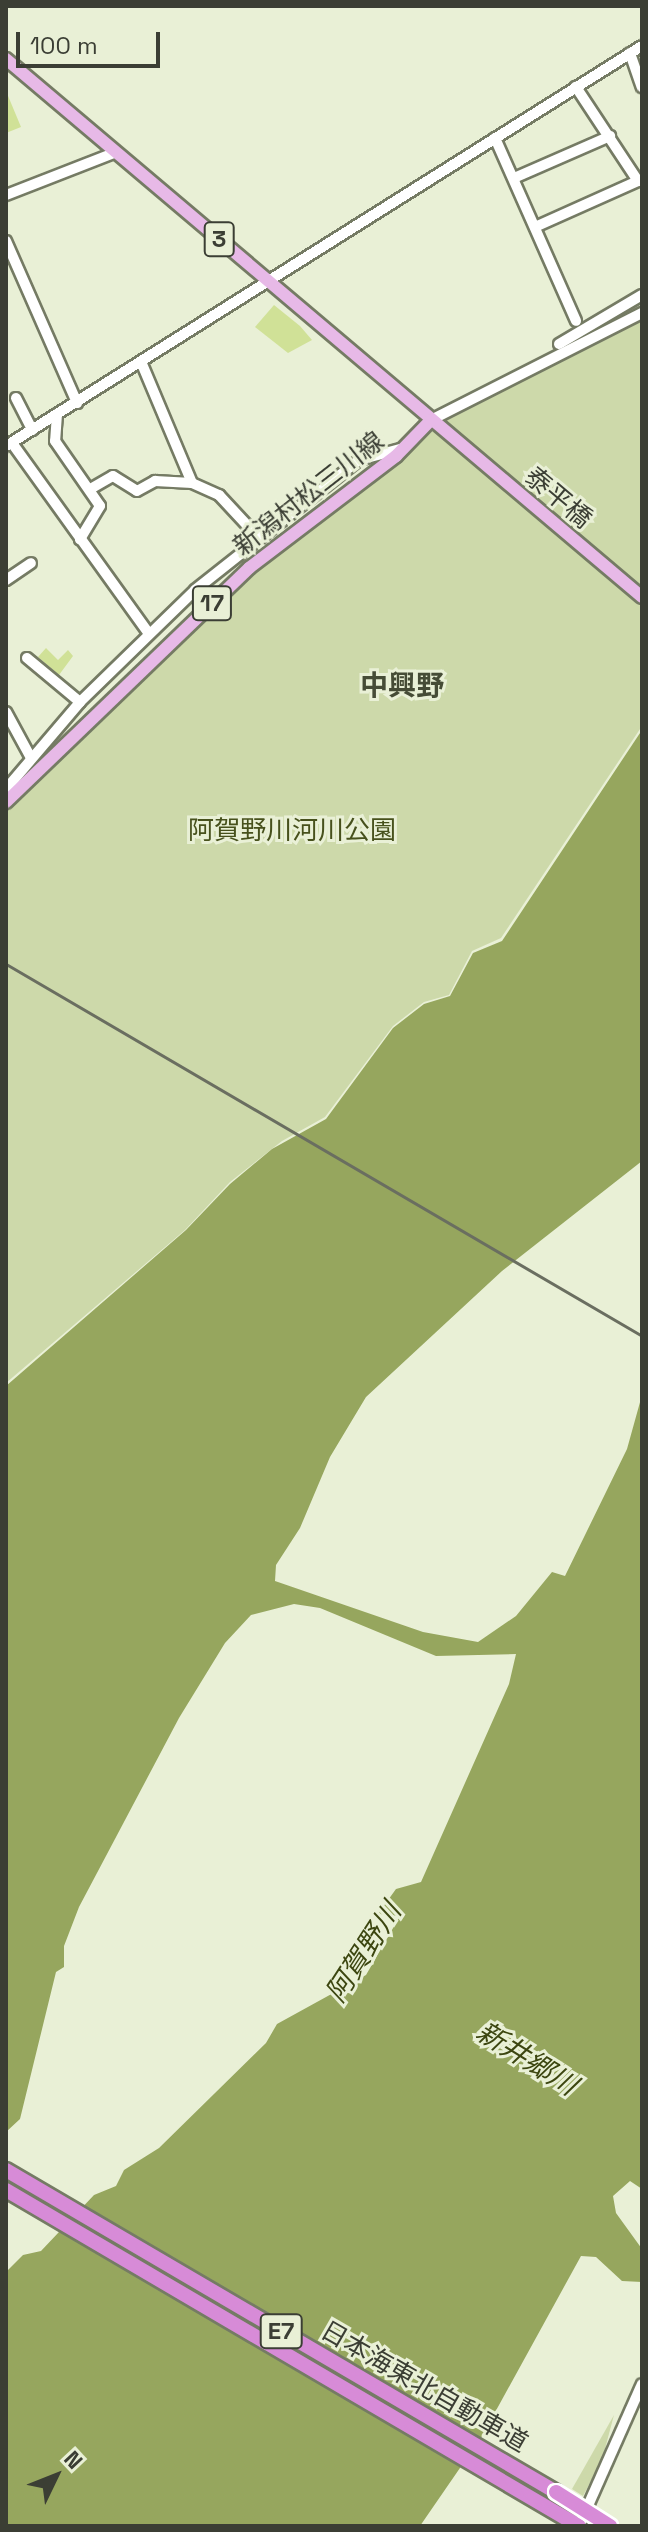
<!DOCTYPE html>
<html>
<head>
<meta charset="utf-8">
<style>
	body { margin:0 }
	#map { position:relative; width:648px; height:2532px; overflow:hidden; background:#e9f0d6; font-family:"Space Grotesk","Noto Sans JP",sans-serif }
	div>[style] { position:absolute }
	.green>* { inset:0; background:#cdd9aa }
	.water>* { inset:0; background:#96a65e }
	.building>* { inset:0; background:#d0e197 }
	.roads { filter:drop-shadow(2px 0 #757b64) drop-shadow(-2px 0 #757b64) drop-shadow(0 2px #757b64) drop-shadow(0 -2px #757b64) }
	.minor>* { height:10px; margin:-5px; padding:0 5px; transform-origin:5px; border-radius:5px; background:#fff }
	.major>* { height:12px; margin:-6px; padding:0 6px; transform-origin:6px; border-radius:6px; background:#e7b9e7 }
	.highway>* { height:14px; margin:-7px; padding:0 7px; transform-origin:7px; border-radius:7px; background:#d78bd7 }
	.rail>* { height:3px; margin:-1.5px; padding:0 1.5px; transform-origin:1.5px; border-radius:1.5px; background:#6a6e60 }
	.bridges { filter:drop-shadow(2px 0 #fff) drop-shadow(-2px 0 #fff) drop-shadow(0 2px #fff) drop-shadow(0 -2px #fff) }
	.highway-bridge>* { height:14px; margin:-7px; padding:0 7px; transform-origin:7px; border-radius:7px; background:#d78bd7 }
	span { translate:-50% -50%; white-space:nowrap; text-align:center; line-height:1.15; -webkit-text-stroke:6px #e9f0d6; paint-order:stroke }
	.shield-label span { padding:2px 6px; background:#e9f0d6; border:2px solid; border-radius:6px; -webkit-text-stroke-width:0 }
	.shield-label { font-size:24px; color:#3b3e34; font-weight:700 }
	.street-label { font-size:26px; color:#3b3e34 }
	.park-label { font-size:26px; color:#47511c }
	.neighbourhood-label { font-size:28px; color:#464c36; font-weight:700 }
	.water-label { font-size:28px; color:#3c4610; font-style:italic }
	.frame { position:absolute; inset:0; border:8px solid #3b3e34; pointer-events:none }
	.north { position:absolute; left:16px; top:2436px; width:80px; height:80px; -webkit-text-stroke:6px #e9f0d6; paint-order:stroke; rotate:47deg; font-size:22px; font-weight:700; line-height:32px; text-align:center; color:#3b3e34 }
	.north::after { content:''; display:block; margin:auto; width:28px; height:36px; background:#3b3e34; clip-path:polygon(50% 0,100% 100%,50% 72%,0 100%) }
	.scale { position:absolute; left:16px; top:32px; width:144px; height:36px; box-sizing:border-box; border:4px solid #3b3e34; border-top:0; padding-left:10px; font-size:24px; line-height:28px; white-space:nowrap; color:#3b3e34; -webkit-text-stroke:6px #e9f0d6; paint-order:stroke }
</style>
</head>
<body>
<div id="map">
	<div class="green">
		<div style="clip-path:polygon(642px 319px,642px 726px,501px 938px,472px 951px,449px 995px,424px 1002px,393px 1026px,325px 1117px,282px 1141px,230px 1182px,185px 1230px,6px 1383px,6px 809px,256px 569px,448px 419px)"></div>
		<div style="clip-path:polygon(614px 2415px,602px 2460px,583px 2496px,572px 2489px)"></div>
	</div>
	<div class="water">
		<div style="clip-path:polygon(642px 730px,642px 1161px,502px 1271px,366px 1397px,330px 1457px,300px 1528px,276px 1565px,275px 1581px,423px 1632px,478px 1642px,516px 1616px,552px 1572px,565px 1576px,627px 1449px,642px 1395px,642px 2189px,630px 2181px,613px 2196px,616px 2213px,642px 2249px,642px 2282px,622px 2281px,596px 2257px,581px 2256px,482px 2436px,420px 2526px,6px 2526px,6px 2272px,23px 2255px,41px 2251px,94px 2195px,116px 2186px,124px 2170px,159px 2148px,266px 2043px,277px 2024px,366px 1975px,400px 1916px,378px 1914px,396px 1889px,421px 1882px,509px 1684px,516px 1654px,436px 1656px,320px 1608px,294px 1604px,251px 1615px,225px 1643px,179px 1718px,79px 1907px,64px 1946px,64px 1967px,56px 1972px,20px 2119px,6px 2132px,6px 1386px,186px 1230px,230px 1184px,272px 1149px,326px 1119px,393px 1028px,424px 1004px,450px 996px,473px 953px,502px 941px)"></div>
	</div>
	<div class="building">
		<div style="clip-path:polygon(6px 91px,21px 127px,6px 133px)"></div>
		<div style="clip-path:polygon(274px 305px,300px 326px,312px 340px,288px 353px,255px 327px)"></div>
		<div style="clip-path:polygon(46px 648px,58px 660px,68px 650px,73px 656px,59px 675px,38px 657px)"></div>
	</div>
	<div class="roads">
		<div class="minor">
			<div style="left:630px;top:53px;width:36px;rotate:71deg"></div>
			<div style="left:495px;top:138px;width:200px;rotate:66.1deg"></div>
			<div style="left:514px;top:178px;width:105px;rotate:-23.6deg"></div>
			<div style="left:6px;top:195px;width:116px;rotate:-21.3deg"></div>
			<div style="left:535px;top:227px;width:113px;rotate:-24.1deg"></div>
			<div style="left:638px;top:181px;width:113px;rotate:-123.4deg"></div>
			<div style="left:6px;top:241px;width:177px;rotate:66.3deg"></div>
			<div style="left:559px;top:344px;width:96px;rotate:-30.6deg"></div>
			<div style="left:142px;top:364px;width:129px;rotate:67.2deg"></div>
			<div style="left:192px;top:483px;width:30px;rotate:24deg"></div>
			<div style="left:219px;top:495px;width:57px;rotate:47.1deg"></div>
			<div style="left:16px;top:398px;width:36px;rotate:63deg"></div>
			<div style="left:57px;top:414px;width:27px;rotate:94deg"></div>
			<div style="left:55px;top:441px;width:79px;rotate:55.3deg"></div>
			<div style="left:100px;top:506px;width:39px;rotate:121deg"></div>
			<div style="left:431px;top:420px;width:237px;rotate:-26.9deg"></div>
			<div style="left:12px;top:443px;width:233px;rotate:54.3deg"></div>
			<div style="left:6px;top:446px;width:751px;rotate:-32.17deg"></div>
			<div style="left:92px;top:488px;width:24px;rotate:-30deg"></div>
			<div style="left:113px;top:476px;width:28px;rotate:32deg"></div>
			<div style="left:137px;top:491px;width:21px;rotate:-29deg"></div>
			<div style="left:155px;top:481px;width:37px;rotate:3deg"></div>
			<div style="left:6px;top:580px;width:30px;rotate:-34deg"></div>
			<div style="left:27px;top:658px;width:69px;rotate:39.7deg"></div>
			<div style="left:6px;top:712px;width:52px;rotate:61.5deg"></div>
			<div style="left:6px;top:789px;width:114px;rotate:-49.6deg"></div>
			<div style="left:80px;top:702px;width:161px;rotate:-44.2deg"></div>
			<div style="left:195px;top:590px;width:209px;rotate:-38.4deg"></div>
			<div style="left:359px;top:460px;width:47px;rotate:-14.9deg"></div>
			<div style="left:579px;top:2526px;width:155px;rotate:-66.1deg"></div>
		</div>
		<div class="major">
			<div style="left:6px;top:59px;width:833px;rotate:40.23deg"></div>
			<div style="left:6px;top:802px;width:337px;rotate:-43.9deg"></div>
			<div style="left:249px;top:568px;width:185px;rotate:-37.3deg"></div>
			<div style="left:396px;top:456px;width:50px;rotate:-45.8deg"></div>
		</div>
		<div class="highway">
			<div style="left:6px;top:2170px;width:637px;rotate:30.35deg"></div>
			<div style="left:6px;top:2190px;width:664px;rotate:30.39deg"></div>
		</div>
	</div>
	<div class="rail">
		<div style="left:6px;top:964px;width:737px;rotate:30.32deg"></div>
	</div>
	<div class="bridges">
		<div class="highway-bridge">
			<div style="left:556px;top:2492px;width:64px;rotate:32.2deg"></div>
		</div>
	</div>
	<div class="shield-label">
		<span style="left:219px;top:239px">3</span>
		<span style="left:212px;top:603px">17</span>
		<span style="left:281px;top:2331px">E7</span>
	</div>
	<div class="street-label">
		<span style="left:309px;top:494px;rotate:-38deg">新潟村松三川線</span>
		<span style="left:558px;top:498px;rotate:40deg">泰平橋</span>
		<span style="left:424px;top:2387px;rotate:30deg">日本海東北自動車道</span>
	</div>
	<div class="park-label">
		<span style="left:292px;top:831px">阿賀野川河川公園</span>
	</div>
	<div class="neighbourhood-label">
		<span style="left:402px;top:685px">中興野</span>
	</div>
	<div class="water-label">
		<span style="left:363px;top:1952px;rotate:-57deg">阿賀野川</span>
		<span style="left:527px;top:2058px;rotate:32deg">新井郷川</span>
	</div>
	<div class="frame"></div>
	<div class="north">N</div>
	<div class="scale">100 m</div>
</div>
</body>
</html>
